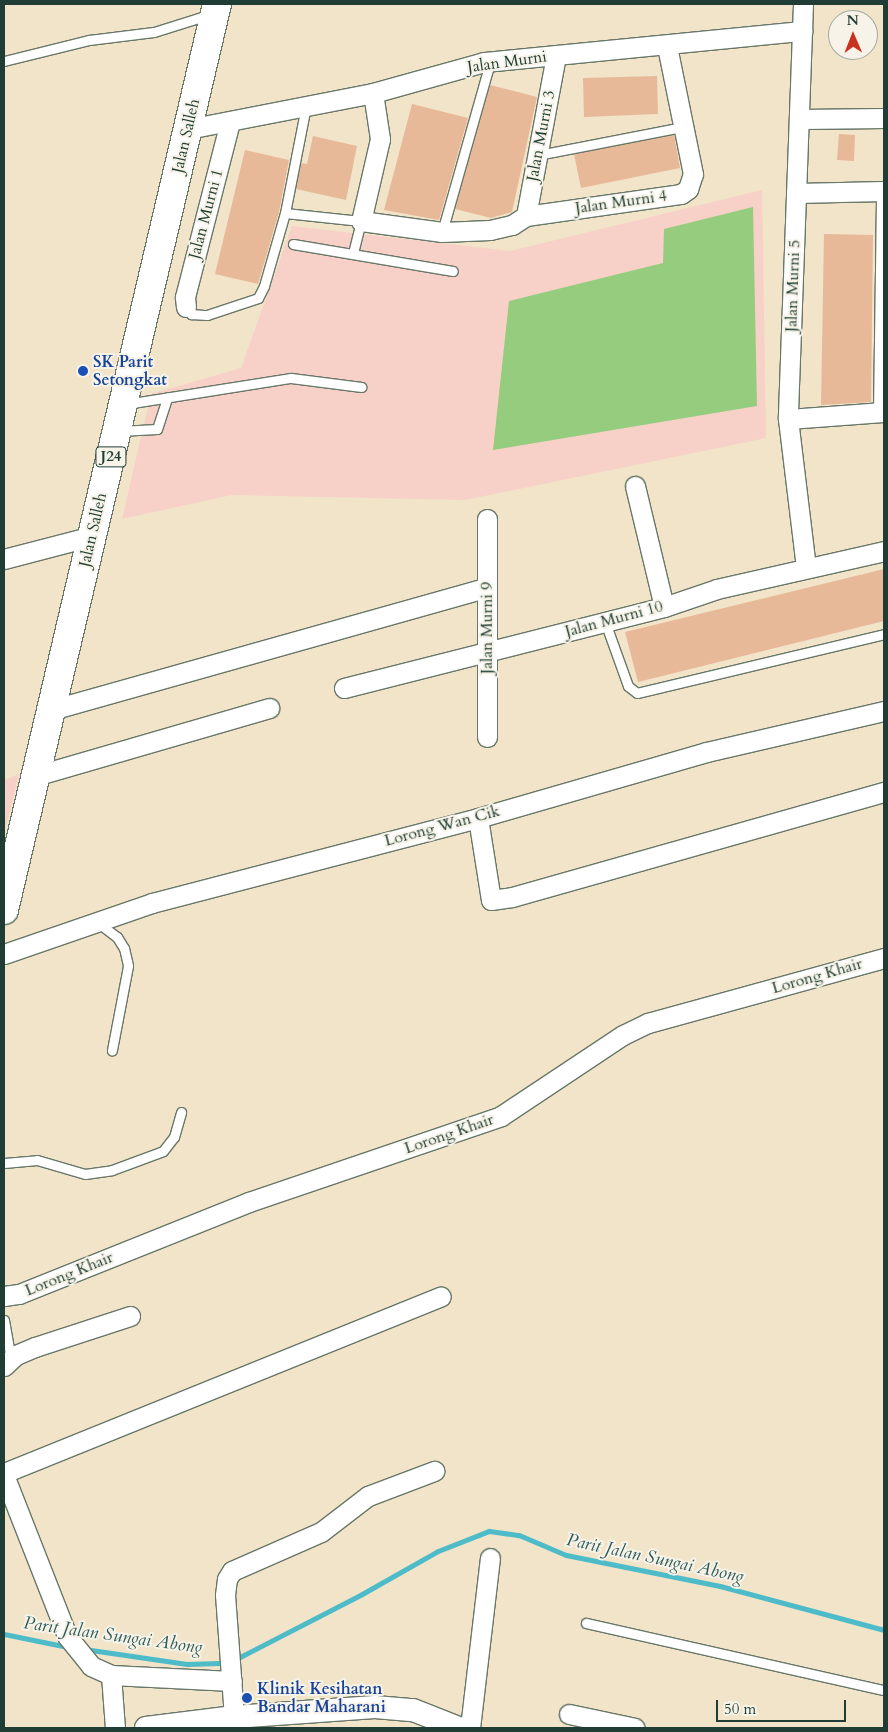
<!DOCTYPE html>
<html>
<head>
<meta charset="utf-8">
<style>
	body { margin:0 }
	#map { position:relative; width:888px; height:1732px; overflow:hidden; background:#f1e4c9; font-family:Cardo,serif }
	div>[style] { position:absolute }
	.built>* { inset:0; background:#f7d1c7 }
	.green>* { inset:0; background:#95cc7e }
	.stream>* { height:5px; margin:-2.5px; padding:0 2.5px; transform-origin:2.5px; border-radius:2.5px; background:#4ebbc9 }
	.building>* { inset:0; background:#e7b998 }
	.roads { filter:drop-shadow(1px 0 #687768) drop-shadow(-1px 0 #687768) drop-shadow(0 1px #687768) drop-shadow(0 -1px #687768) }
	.service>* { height:9px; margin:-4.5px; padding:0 4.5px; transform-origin:4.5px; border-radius:4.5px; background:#fff }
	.minor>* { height:19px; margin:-9.5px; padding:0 9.5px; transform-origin:9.5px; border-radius:9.5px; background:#fff }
	.tertiary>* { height:22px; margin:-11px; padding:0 11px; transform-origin:11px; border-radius:11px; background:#fff }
	.primary>* { height:28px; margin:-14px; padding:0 14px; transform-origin:14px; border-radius:14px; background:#fff }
	.dots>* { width:14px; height:14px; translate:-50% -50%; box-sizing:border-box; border:2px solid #f7f3e8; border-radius:50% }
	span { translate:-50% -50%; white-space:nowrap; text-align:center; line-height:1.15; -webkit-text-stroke:4px #f7f3e8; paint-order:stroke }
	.shield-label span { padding:1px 4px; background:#f7f3e8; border:1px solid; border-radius:4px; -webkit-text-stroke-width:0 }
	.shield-label { font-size:15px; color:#1f3d34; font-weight:700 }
	.street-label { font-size:16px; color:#1f3d34 }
	.transit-label { font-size:16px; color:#164399; font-weight:700 }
	.left { translate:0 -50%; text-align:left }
	.water-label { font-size:18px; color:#2b5c59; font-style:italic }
	.frame { position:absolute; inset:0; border:5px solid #1f3d34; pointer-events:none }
	.north { position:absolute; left:828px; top:10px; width:50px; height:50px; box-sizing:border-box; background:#f7f3e8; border:1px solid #a1aaa0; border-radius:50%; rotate:359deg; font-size:14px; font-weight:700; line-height:20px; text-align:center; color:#1f3d34 }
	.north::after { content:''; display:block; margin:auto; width:18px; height:22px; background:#c8321e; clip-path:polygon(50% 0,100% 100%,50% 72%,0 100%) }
	.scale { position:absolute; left:716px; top:1700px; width:130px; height:22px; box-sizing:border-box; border:2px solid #1f3d34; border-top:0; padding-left:6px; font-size:15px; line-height:18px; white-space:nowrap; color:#1f3d34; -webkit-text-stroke:4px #f7f3e8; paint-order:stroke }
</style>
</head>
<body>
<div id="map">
	<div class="built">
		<div style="clip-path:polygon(762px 190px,766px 438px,465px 500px,232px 495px,122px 519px,151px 394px,241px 368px,292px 226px,510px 251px)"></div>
		<div style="clip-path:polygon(19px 774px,4px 834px,4px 780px)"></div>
	</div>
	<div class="green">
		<div style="clip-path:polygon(753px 207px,757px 406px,493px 450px,509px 301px,663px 263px,664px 229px)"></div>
	</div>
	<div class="stream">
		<div style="left:4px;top:1634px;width:65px;rotate:11.5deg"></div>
		<div style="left:84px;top:1649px;width:104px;rotate:8.3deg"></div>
		<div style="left:187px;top:1664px;width:32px;rotate:-2deg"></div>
		<div style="left:240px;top:1657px;width:137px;rotate:-27.3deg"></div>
		<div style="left:362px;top:1594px;width:87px;rotate:-29.5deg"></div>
		<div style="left:438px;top:1551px;width:55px;rotate:-21.4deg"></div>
		<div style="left:489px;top:1531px;width:30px;rotate:8deg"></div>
		<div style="left:519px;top:1535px;width:51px;rotate:23.1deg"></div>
		<div style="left:566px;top:1555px;width:157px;rotate:11.4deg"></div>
		<div style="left:720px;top:1586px;width:170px;rotate:15deg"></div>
	</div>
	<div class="building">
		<div style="clip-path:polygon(657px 76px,658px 114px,584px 117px,583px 78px)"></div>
		<div style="clip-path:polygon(490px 85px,537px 97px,512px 212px,491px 218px,455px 209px)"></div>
		<div style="clip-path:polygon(412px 104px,468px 118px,439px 220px,384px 210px)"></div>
		<div style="clip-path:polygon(839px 134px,855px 135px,854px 161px,837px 160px)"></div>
		<div style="clip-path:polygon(674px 135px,680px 168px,581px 188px,574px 154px)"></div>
		<div style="clip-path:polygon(313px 136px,357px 146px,346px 200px,296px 189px,301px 163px,307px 164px)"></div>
		<div style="clip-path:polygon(245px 150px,289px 160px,279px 212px,258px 284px,215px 274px)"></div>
		<div style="clip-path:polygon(824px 234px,873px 235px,871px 402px,821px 405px)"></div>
		<div style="clip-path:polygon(884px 569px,884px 621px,638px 682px,625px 632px)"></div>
	</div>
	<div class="roads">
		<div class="service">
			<div style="left:4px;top:61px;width:88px;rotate:-13.9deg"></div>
			<div style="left:89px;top:40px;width:65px;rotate:-7deg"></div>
			<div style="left:154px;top:32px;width:60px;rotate:-17.5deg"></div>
			<div style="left:538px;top:155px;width:147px;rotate:-11deg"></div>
			<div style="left:285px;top:213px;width:76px;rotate:6deg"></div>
			<div style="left:361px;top:221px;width:34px;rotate:104deg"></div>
			<div style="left:442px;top:232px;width:177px;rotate:-74.2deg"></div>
			<div style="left:293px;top:244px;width:162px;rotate:9.6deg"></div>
			<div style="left:186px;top:307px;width:9px;rotate:54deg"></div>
			<div style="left:191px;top:314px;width:16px;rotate:4deg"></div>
			<div style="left:207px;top:315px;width:54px;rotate:-18.4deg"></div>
			<div style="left:258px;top:298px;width:13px;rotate:-63deg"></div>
			<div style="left:264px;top:286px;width:76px;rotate:-74deg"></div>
			<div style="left:285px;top:213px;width:109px;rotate:-78.9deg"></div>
			<div style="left:126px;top:404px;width:167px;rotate:-9deg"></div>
			<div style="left:291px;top:378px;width:71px;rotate:7.3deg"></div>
			<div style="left:878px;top:413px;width:222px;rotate:-89.2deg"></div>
			<div style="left:119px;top:431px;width:38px;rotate:-3deg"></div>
			<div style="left:157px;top:429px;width:33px;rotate:-72deg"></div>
			<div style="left:605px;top:622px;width:68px;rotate:70.2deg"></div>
			<div style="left:628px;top:686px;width:11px;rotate:38deg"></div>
			<div style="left:637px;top:693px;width:254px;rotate:-13.4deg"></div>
			<div style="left:97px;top:922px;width:25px;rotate:37deg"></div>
			<div style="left:117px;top:937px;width:13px;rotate:58deg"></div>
			<div style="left:124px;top:948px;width:18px;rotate:77deg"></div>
			<div style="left:128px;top:966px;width:86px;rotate:100.8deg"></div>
			<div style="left:4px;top:1163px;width:33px;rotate:-5deg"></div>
			<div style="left:37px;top:1160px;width:50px;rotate:16.3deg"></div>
			<div style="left:85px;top:1174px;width:27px;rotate:-8deg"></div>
			<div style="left:112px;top:1170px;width:54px;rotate:-20.4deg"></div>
			<div style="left:163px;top:1151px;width:18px;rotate:-52deg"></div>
			<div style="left:174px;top:1137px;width:26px;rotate:-74deg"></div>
			<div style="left:4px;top:1320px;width:40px;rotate:80deg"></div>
			<div style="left:586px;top:1623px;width:305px;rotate:12.7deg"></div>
		</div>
		<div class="minor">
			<div style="left:803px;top:4px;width:415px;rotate:92.1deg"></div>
			<div style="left:788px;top:419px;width:149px;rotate:83.1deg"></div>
			<div style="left:373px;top:93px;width:47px;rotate:81.3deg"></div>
			<div style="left:380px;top:139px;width:84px;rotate:103deg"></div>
			<div style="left:361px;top:221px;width:82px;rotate:7.7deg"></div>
			<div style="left:442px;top:232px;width:48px;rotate:-2.4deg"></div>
			<div style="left:490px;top:230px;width:23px;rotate:-13deg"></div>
			<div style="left:512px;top:225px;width:17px;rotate:-33deg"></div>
			<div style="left:526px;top:216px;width:157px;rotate:-8.1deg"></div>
			<div style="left:681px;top:194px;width:9px;rotate:-36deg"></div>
			<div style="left:688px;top:189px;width:16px;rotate:-72deg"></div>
			<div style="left:693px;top:174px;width:131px;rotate:-101.5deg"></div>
			<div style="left:801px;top:119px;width:83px;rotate:-0.7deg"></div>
			<div style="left:188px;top:129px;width:188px;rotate:-11deg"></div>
			<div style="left:373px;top:93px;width:115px;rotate:-15.6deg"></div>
			<div style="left:484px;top:62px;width:320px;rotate:-5.6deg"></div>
			<div style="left:796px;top:193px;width:88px;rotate:-1.3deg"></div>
			<div style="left:526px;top:216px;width:163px;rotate:-79.4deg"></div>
			<div style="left:186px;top:307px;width:10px;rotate:-96deg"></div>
			<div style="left:185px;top:297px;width:181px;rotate:-75.6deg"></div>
			<div style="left:788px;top:419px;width:96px;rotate:-4.2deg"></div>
			<div style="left:635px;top:486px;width:124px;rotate:76.5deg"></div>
			<div style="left:487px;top:519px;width:218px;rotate:90deg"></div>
			<div style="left:4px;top:559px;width:91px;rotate:-14.6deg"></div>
			<div style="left:344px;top:688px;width:330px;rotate:-14.2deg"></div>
			<div style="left:664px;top:607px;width:56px;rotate:-18.8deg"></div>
			<div style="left:717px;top:589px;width:171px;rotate:-12.8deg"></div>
			<div style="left:51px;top:710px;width:452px;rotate:-15.7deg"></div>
			<div style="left:35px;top:776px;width:244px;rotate:-16.2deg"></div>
			<div style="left:478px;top:818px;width:83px;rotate:81deg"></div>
			<div style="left:491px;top:900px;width:21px;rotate:-8deg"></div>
			<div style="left:512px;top:897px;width:387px;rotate:-15.8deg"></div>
			<div style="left:4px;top:954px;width:157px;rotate:-19deg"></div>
			<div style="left:152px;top:903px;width:337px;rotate:-14.6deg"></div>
			<div style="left:478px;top:818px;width:237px;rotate:-16.1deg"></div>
			<div style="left:706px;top:752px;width:183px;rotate:-13deg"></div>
			<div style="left:4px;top:1296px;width:15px;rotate:-8deg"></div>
			<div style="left:19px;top:1294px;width:248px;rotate:-21.8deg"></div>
			<div style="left:249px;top:1202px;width:266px;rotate:-18.8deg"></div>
			<div style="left:501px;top:1116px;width:146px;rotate:-33.6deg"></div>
			<div style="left:623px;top:1035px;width:28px;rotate:-26deg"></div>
			<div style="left:648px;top:1023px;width:245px;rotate:-15.4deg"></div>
			<div style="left:4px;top:1366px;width:16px;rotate:-43deg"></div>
			<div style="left:16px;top:1355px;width:21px;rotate:-23deg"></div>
			<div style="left:35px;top:1347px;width:100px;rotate:-18.1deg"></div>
			<div style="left:4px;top:1473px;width:471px;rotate:-22deg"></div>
			<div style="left:4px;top:1475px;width:173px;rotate:68.6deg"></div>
			<div style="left:67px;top:1636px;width:38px;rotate:51deg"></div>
			<div style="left:91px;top:1666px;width:22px;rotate:24deg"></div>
			<div style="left:111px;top:1675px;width:121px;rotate:2.8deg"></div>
			<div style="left:111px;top:1675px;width:53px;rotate:85.7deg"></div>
			<div style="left:569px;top:1714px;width:67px;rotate:12deg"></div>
			<div style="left:234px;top:1717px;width:122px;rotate:-94.2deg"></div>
			<div style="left:225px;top:1595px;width:16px;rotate:-83deg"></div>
			<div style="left:227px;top:1579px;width:9px;rotate:-58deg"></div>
			<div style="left:232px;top:1571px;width:97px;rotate:-23.7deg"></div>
			<div style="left:321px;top:1532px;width:59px;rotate:-37.5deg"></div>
			<div style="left:368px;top:1496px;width:71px;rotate:-20.7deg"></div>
			<div style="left:470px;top:1728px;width:171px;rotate:-83.3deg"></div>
		</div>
		<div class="tertiary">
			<div style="left:146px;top:1728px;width:89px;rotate:-7.1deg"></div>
			<div style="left:234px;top:1717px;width:141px;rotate:-4.1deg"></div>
			<div style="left:375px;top:1707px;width:38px;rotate:5deg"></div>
			<div style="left:413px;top:1710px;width:49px;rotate:21.4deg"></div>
		</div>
		<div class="primary">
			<div style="left:4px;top:910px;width:931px;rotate:-76.77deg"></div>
		</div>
	</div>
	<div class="dots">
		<div style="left:83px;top:371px;background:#1a4fb4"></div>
		<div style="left:247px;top:1698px;background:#1a4fb4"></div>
	</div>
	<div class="shield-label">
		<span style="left:111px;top:457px">J24</span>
	</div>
	<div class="street-label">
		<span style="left:507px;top:62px;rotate:-8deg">Jalan Murni</span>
		<span style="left:186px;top:136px;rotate:-77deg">Jalan Salleh</span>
		<span style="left:541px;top:136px;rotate:-79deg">Jalan Murni 3</span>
		<span style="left:621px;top:202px;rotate:-8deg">Jalan Murni 4</span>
		<span style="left:206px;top:214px;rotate:-75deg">Jalan Murni 1</span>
		<span style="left:793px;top:286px;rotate:-88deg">Jalan Murni 5</span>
		<span style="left:93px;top:530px;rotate:-77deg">Jalan Salleh</span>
		<span style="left:614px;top:619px;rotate:-15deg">Jalan Murni 10</span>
		<span style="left:487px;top:628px;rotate:-90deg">Jalan Murni 9</span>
		<span style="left:442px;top:826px;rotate:-15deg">Lorong Wan Cik</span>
		<span style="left:817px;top:976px;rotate:-16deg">Lorong Khair</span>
		<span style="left:449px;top:1134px;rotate:-19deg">Lorong Khair</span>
		<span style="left:69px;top:1274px;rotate:-22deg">Lorong Khair</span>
	</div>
	<div class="transit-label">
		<span class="left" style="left:93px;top:371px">SK Parit<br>Setongkat</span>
		<span class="left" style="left:257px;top:1698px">Klinik Kesihatan<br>Bandar Maharani</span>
	</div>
	<div class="water-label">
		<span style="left:655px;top:1559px;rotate:12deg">Parit Jalan Sungai Abong</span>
		<span style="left:113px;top:1636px;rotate:8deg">Parit Jalan Sungai Abong</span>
	</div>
	<div class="frame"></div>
	<div class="north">N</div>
	<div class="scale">50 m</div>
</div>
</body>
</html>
